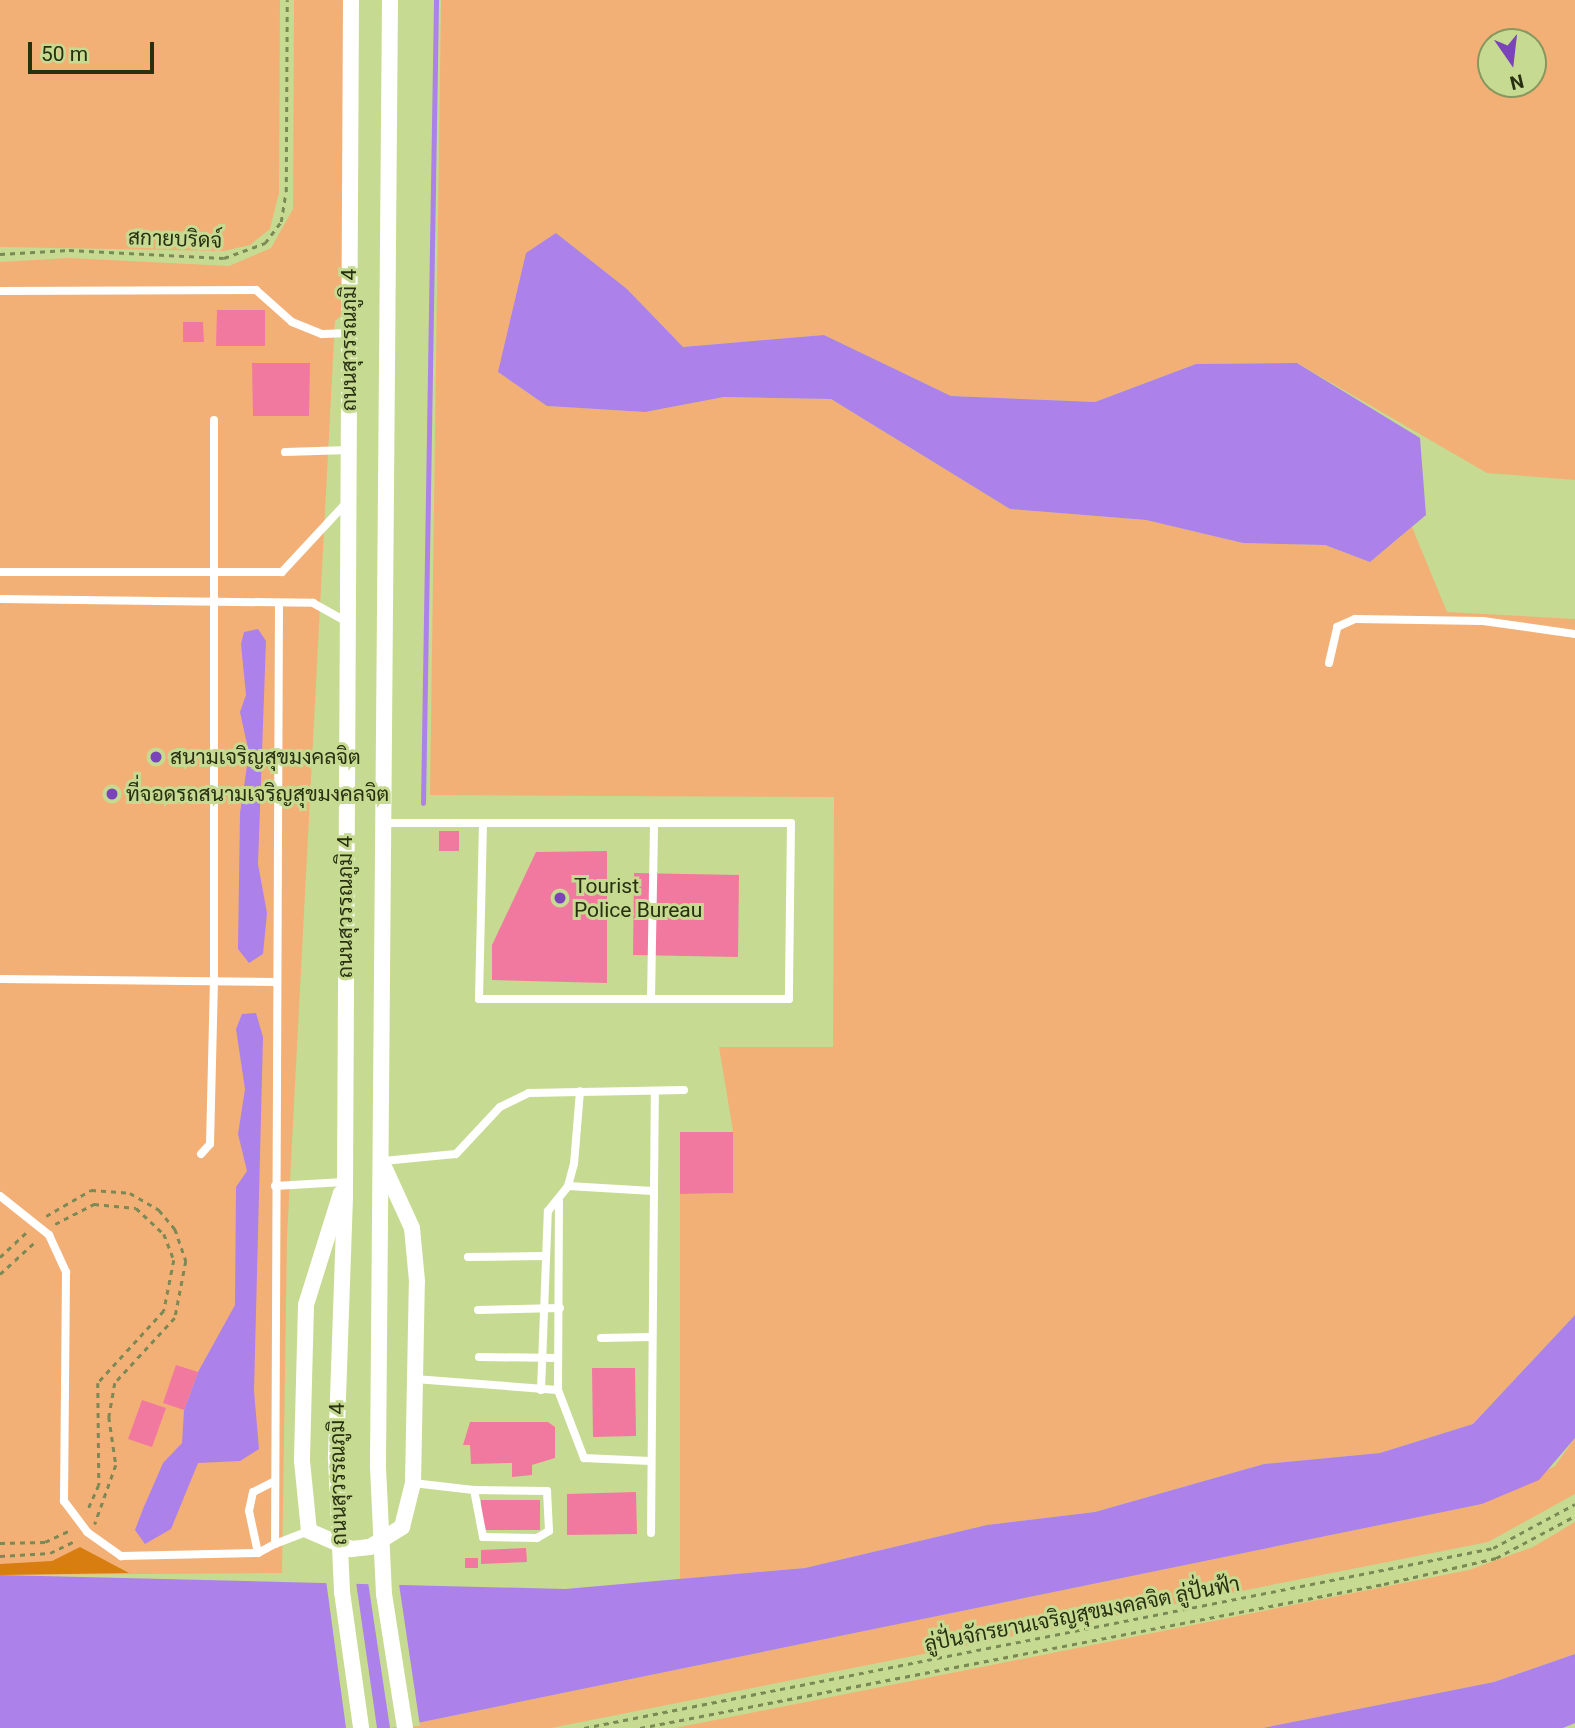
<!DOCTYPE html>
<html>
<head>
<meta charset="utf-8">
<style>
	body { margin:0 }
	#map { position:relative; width:1575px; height:1728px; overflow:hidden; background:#c6db91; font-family:Roboto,Sarabun,sans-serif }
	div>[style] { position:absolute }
	.green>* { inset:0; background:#f2b077 }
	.forest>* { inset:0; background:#d87d10 }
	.water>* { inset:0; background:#ac81e9 }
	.pier>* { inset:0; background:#c6db91 }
	.stream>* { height:5px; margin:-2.5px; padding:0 2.5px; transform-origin:2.5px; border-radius:2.5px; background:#ac81e9 }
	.building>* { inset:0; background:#f1799f }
	.path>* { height:2.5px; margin-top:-1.25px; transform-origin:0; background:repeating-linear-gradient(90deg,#7b8954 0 5px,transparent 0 10px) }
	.lane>* { height:8px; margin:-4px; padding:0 4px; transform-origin:4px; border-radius:4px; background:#fff }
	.street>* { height:16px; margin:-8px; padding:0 8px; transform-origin:8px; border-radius:8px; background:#fff }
	.dots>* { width:19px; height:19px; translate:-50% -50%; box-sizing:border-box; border:4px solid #c6db91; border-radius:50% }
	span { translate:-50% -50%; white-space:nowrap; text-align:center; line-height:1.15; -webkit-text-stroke:6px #c6db91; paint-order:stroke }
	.street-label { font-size:21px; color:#293012 }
	.poi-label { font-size:21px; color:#293012 }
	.left { translate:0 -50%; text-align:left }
	.north { position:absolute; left:1477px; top:28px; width:70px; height:70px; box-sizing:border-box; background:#c6db91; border:2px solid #87975e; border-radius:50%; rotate:166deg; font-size:19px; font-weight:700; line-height:28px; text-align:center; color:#293012 }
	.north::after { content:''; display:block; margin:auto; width:24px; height:32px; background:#7a43b9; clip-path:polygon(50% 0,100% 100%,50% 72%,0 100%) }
	.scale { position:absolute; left:28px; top:42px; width:126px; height:32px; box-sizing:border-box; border:4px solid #293012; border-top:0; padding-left:9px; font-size:21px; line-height:24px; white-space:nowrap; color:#293012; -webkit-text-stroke:5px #c6db91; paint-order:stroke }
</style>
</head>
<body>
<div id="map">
	<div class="green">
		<div style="clip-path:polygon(0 0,280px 0,279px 193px,270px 229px,250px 245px,224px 251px,0 247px)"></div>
		<div style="clip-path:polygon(294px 0,345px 0,346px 311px,335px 321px,287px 1238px,282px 1573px,0 1575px,0 262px,69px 258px,229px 266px,271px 248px,293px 209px)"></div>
		<div style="clip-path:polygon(evenodd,441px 0,1575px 0,1575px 480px,1487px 473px,1297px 363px,1196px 364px,1095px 402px,951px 396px,824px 335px,683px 347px,627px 289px,556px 233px,498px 372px,547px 406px,645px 412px,724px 397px,831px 399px,1010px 509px,1146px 520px,1243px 543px,1325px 545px,1370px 562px,1412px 527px,1447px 612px,1575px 619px,1575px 1315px,1473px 1424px,1380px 1453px,1264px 1464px,1095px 1512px,987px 1525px,805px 1568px,680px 1579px,680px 1194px,733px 1193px,733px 1131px,719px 1047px,833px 1047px,834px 797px,430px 795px,441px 0,1491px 42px,1533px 42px,1533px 84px,1491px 84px,1491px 42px)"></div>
		<div style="clip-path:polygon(1575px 1438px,1575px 1494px,1488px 1542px,551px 1728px,393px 1728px,1482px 1504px,1555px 1466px)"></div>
		<div style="clip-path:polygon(1575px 1522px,1575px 1654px,1494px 1682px,1263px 1728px,675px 1728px,1469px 1570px,1533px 1547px)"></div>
	</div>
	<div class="forest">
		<div style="clip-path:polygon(80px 1547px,129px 1573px,0 1575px,0 1564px,52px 1561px)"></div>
	</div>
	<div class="water">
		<div style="clip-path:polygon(556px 233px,627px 289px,683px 347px,824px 335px,951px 396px,1095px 402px,1196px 364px,1297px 363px,1420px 438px,1426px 515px,1370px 562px,1325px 545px,1243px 543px,1146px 520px,1010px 509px,831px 399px,724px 397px,645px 412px,547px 406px,498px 372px,526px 253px)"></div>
		<div style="clip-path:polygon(258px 629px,266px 641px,258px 864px,267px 913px,263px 954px,249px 963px,238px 949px,240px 813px,249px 753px,240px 712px,246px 695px,241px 644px,244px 632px)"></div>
		<div style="clip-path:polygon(256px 1013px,263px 1037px,254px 1391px,259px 1449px,240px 1461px,198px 1463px,171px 1529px,145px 1544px,135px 1530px,143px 1509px,163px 1463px,182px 1443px,184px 1410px,198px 1372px,235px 1305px,236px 1187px,247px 1171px,238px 1134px,245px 1089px,236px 1029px,242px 1014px)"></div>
		<div style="clip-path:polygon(1575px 1315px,1575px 1438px,1539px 1480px,1482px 1504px,393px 1728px,0 1728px,0 1575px,565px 1589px,805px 1568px,987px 1525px,1095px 1512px,1264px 1464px,1380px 1453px,1473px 1424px)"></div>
		<div style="clip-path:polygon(1575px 1654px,1575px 1723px,1563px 1728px,1263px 1728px,1494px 1682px)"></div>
	</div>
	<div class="pier">
		<div style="clip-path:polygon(326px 1580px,356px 1582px,377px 1728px,346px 1728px)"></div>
		<div style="clip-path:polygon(368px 1582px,399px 1584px,420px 1726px,390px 1728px)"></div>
	</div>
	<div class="stream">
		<div style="left:423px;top:803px;width:803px;rotate:-89.07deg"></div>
	</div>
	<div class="building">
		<div style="clip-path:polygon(217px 310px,265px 310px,265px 346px,216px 346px)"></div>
		<div style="clip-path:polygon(183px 322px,203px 322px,204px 342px,183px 342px)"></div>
		<div style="clip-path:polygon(252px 363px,310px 363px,309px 416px,253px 416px)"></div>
		<div style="clip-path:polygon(439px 831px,459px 831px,459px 851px,439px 851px)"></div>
		<div style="clip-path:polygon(607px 851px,607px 983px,492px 980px,492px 945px,536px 852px)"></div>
		<div style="clip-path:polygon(634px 873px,739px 875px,738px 957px,633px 955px)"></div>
		<div style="clip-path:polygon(680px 1132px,733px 1132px,733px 1193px,680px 1194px)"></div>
		<div style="clip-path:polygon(176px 1365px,198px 1372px,184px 1410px,163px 1403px)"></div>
		<div style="clip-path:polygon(592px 1368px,635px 1368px,636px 1436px,593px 1437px)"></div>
		<div style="clip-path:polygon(142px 1400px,166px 1408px,152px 1447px,128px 1439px)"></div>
		<div style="clip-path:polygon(470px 1422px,548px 1422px,555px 1427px,555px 1458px,532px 1465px,532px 1475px,512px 1477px,512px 1463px,471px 1464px,470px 1445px,463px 1445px)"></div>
		<div style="clip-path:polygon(636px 1492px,637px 1534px,567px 1535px,567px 1494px)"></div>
		<div style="clip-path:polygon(481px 1500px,540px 1500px,540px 1530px,481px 1530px)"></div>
		<div style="clip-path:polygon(526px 1548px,527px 1562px,481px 1564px,481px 1550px)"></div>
		<div style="clip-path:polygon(465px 1558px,478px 1558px,478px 1568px,465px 1568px)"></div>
	</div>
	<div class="path">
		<div style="left:0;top:254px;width:69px;rotate:-3.3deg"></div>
		<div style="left:69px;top:250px;width:155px;rotate:3deg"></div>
		<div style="left:224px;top:258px;width:44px;rotate:-20.1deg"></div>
		<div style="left:265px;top:243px;width:26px;rotate:-53deg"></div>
		<div style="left:281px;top:222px;width:30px;rotate:-81deg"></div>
		<div style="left:286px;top:192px;width:192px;rotate:-89.7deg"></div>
		<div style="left:46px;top:1216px;width:52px;rotate:-30deg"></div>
		<div style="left:91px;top:1190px;width:39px;rotate:4deg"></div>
		<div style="left:130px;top:1193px;width:34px;rotate:30deg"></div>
		<div style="left:159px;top:1210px;width:25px;rotate:50deg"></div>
		<div style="left:175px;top:1229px;width:34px;rotate:71deg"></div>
		<div style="left:186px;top:1261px;width:58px;rotate:100.9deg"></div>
		<div style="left:175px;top:1318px;width:88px;rotate:132.7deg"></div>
		<div style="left:115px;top:1383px;width:35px;rotate:100deg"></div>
		<div style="left:109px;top:1417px;width:49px;rotate:81.7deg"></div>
		<div style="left:116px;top:1465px;width:63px;rotate:109.6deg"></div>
		<div style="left:55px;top:1224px;width:44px;rotate:-27.1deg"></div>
		<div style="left:94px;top:1204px;width:42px;rotate:5.4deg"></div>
		<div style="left:136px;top:1208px;width:38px;rotate:43deg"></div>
		<div style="left:164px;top:1234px;width:28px;rotate:69deg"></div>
		<div style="left:174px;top:1260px;width:52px;rotate:101.1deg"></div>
		<div style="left:164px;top:1311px;width:98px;rotate:132.5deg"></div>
		<div style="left:98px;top:1383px;width:102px;rotate:89.4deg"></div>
		<div style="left:99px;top:1485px;width:30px;rotate:114deg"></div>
		<div style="left:0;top:1257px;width:37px;rotate:-43deg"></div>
		<div style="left:0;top:1274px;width:50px;rotate:-42.6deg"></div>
		<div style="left:0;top:1543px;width:45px;rotate:-1.3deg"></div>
		<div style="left:45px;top:1542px;width:29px;rotate:-25deg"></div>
		<div style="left:0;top:1556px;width:50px;rotate:-3.4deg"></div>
		<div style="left:50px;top:1553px;width:30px;rotate:-26deg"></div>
		<div style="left:584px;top:1728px;width:927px;rotate:-11.2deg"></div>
		<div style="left:1493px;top:1548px;width:93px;rotate:-28.2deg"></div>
		<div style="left:640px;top:1728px;width:758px;rotate:-10.95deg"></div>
		<div style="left:1384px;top:1584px;width:115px;rotate:-13.1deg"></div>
		<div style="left:1496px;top:1558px;width:89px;rotate:-28deg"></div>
	</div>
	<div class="lane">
		<div style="left:0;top:291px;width:256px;rotate:-0.2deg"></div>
		<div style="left:256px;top:290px;width:48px;rotate:41.6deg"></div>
		<div style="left:292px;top:322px;width:32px;rotate:22deg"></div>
		<div style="left:322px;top:334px;width:27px;rotate:-2deg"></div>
		<div style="left:285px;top:452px;width:64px;rotate:-1.8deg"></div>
		<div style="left:0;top:572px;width:282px"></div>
		<div style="left:282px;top:572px;width:96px;rotate:-47.1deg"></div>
		<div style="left:0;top:599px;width:313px;rotate:0.7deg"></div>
		<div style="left:313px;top:603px;width:39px;rotate:29deg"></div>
		<div style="left:279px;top:603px;width:941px;rotate:90.24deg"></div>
		<div style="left:275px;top:1544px;width:36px;rotate:-21deg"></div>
		<div style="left:1329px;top:663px;width:37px;rotate:-77deg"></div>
		<div style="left:1337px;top:627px;width:20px;rotate:-24deg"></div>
		<div style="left:1355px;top:619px;width:128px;rotate:0.9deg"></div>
		<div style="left:1483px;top:621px;width:93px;rotate:8deg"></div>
		<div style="left:386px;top:823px;width:405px"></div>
		<div style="left:791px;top:823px;width:176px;rotate:90.7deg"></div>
		<div style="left:789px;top:999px;width:310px;rotate:180deg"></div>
		<div style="left:479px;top:999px;width:176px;rotate:-88.7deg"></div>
		<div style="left:0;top:979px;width:276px;rotate:0.6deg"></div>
		<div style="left:651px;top:999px;width:176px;rotate:-89deg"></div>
		<div style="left:201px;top:1154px;width:13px;rotate:-48deg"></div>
		<div style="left:210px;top:1144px;width:163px;rotate:-88.6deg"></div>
		<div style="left:214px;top:981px;width:561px;rotate:-90deg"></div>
		<div style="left:383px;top:1161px;width:73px;rotate:-5.5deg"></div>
		<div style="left:456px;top:1154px;width:64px;rotate:-46.9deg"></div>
		<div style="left:500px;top:1107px;width:32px;rotate:-26deg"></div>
		<div style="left:529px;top:1093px;width:155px;rotate:-1.1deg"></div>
		<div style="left:275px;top:1186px;width:69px;rotate:-3.3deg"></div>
		<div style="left:568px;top:1186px;width:85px;rotate:3.4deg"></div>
		<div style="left:0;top:1196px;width:63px;rotate:38.5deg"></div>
		<div style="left:49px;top:1235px;width:41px;rotate:65.3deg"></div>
		<div style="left:66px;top:1272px;width:229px;rotate:90.5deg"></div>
		<div style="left:64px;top:1501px;width:39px;rotate:53deg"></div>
		<div style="left:87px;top:1532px;width:42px;rotate:35.2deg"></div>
		<div style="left:121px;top:1556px;width:137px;rotate:-1.3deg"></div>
		<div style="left:468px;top:1257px;width:77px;rotate:-0.7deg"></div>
		<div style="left:478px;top:1310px;width:82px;rotate:-1.4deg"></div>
		<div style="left:601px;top:1338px;width:50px;rotate:-1.1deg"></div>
		<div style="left:479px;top:1357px;width:79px;rotate:0.7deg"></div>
		<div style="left:415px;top:1379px;width:143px;rotate:4.4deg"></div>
		<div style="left:558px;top:1390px;width:190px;rotate:-89.7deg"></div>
		<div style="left:541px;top:1390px;width:179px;rotate:-87.8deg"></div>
		<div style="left:548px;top:1211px;width:32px;rotate:-51deg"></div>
		<div style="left:568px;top:1186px;width:23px;rotate:-75deg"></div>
		<div style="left:574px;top:1164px;width:73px;rotate:-85.3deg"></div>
		<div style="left:558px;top:1390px;width:73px;rotate:69.1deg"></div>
		<div style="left:584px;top:1458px;width:66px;rotate:2.6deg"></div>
		<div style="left:273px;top:1482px;width:22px;rotate:153deg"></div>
		<div style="left:253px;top:1492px;width:19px;rotate:102deg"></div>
		<div style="left:249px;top:1511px;width:43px;rotate:77.9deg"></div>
		<div style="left:258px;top:1553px;width:19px;rotate:-28deg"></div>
		<div style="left:413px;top:1483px;width:61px;rotate:6.5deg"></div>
		<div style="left:474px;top:1490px;width:73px;rotate:0.8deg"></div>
		<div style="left:547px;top:1491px;width:40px;rotate:87.1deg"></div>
		<div style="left:549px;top:1531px;width:14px;rotate:150deg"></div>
		<div style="left:537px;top:1538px;width:54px;rotate:-178.9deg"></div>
		<div style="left:483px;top:1537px;width:48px;rotate:-100.8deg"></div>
		<div style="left:651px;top:1533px;width:442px;rotate:-89.5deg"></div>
	</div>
	<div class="street">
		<div style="left:351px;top:0;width:1197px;rotate:90.29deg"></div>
		<div style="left:345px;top:1197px;width:262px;rotate:92deg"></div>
		<div style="left:336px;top:1459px;width:133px;rotate:87.4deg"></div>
		<div style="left:342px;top:1592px;width:137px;rotate:82deg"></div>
		<div style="left:390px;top:0;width:1467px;rotate:90.47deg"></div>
		<div style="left:378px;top:1467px;width:127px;rotate:87.3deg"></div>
		<div style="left:384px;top:1594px;width:136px;rotate:81.1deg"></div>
		<div style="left:341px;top:1193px;width:117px;rotate:107.4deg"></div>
		<div style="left:306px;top:1305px;width:156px;rotate:91.5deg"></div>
		<div style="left:302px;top:1461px;width:70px;rotate:84.3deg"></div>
		<div style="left:309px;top:1531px;width:46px;rotate:23.2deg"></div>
		<div style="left:351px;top:1549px;width:19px;rotate:-6deg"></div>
		<div style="left:370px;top:1547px;width:38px;rotate:-32deg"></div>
		<div style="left:402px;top:1527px;width:45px;rotate:-76deg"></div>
		<div style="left:413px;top:1483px;width:202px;rotate:-88.9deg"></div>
		<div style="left:417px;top:1281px;width:53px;rotate:-95.4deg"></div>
		<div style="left:412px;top:1228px;width:65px;rotate:-114.6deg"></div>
	</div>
	<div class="dots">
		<div style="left:156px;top:757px;background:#7a43b9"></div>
		<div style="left:112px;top:794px;background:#7a43b9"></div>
		<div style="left:560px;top:898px;background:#7a43b9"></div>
	</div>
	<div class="street-label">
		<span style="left:175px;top:239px;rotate:2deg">สกายบริดจ์</span>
		<span style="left:349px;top:340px;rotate:-90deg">ถนนสุวรรณภูมิ 4</span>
		<span style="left:345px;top:907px;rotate:-90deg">ถนนสุวรรณภูมิ 4</span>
		<span style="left:338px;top:1474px;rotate:-91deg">ถนนสุวรรณภูมิ 4</span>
		<span style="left:1082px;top:1614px;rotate:-11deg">ลู่ปั่นจักรยานเจริญสุขมงคลจิต ลู่ปั่นฟ้า</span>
	</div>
	<div class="poi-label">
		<span class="left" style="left:170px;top:757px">สนามเจริญสุขมงคลจิต</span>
		<span class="left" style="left:126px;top:794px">ที่จอดรถสนามเจริญสุขมงคลจิต</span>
		<span class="left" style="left:574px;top:898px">Tourist<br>Police Bureau</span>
	</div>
	<div class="north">N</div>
	<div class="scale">50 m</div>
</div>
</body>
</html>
